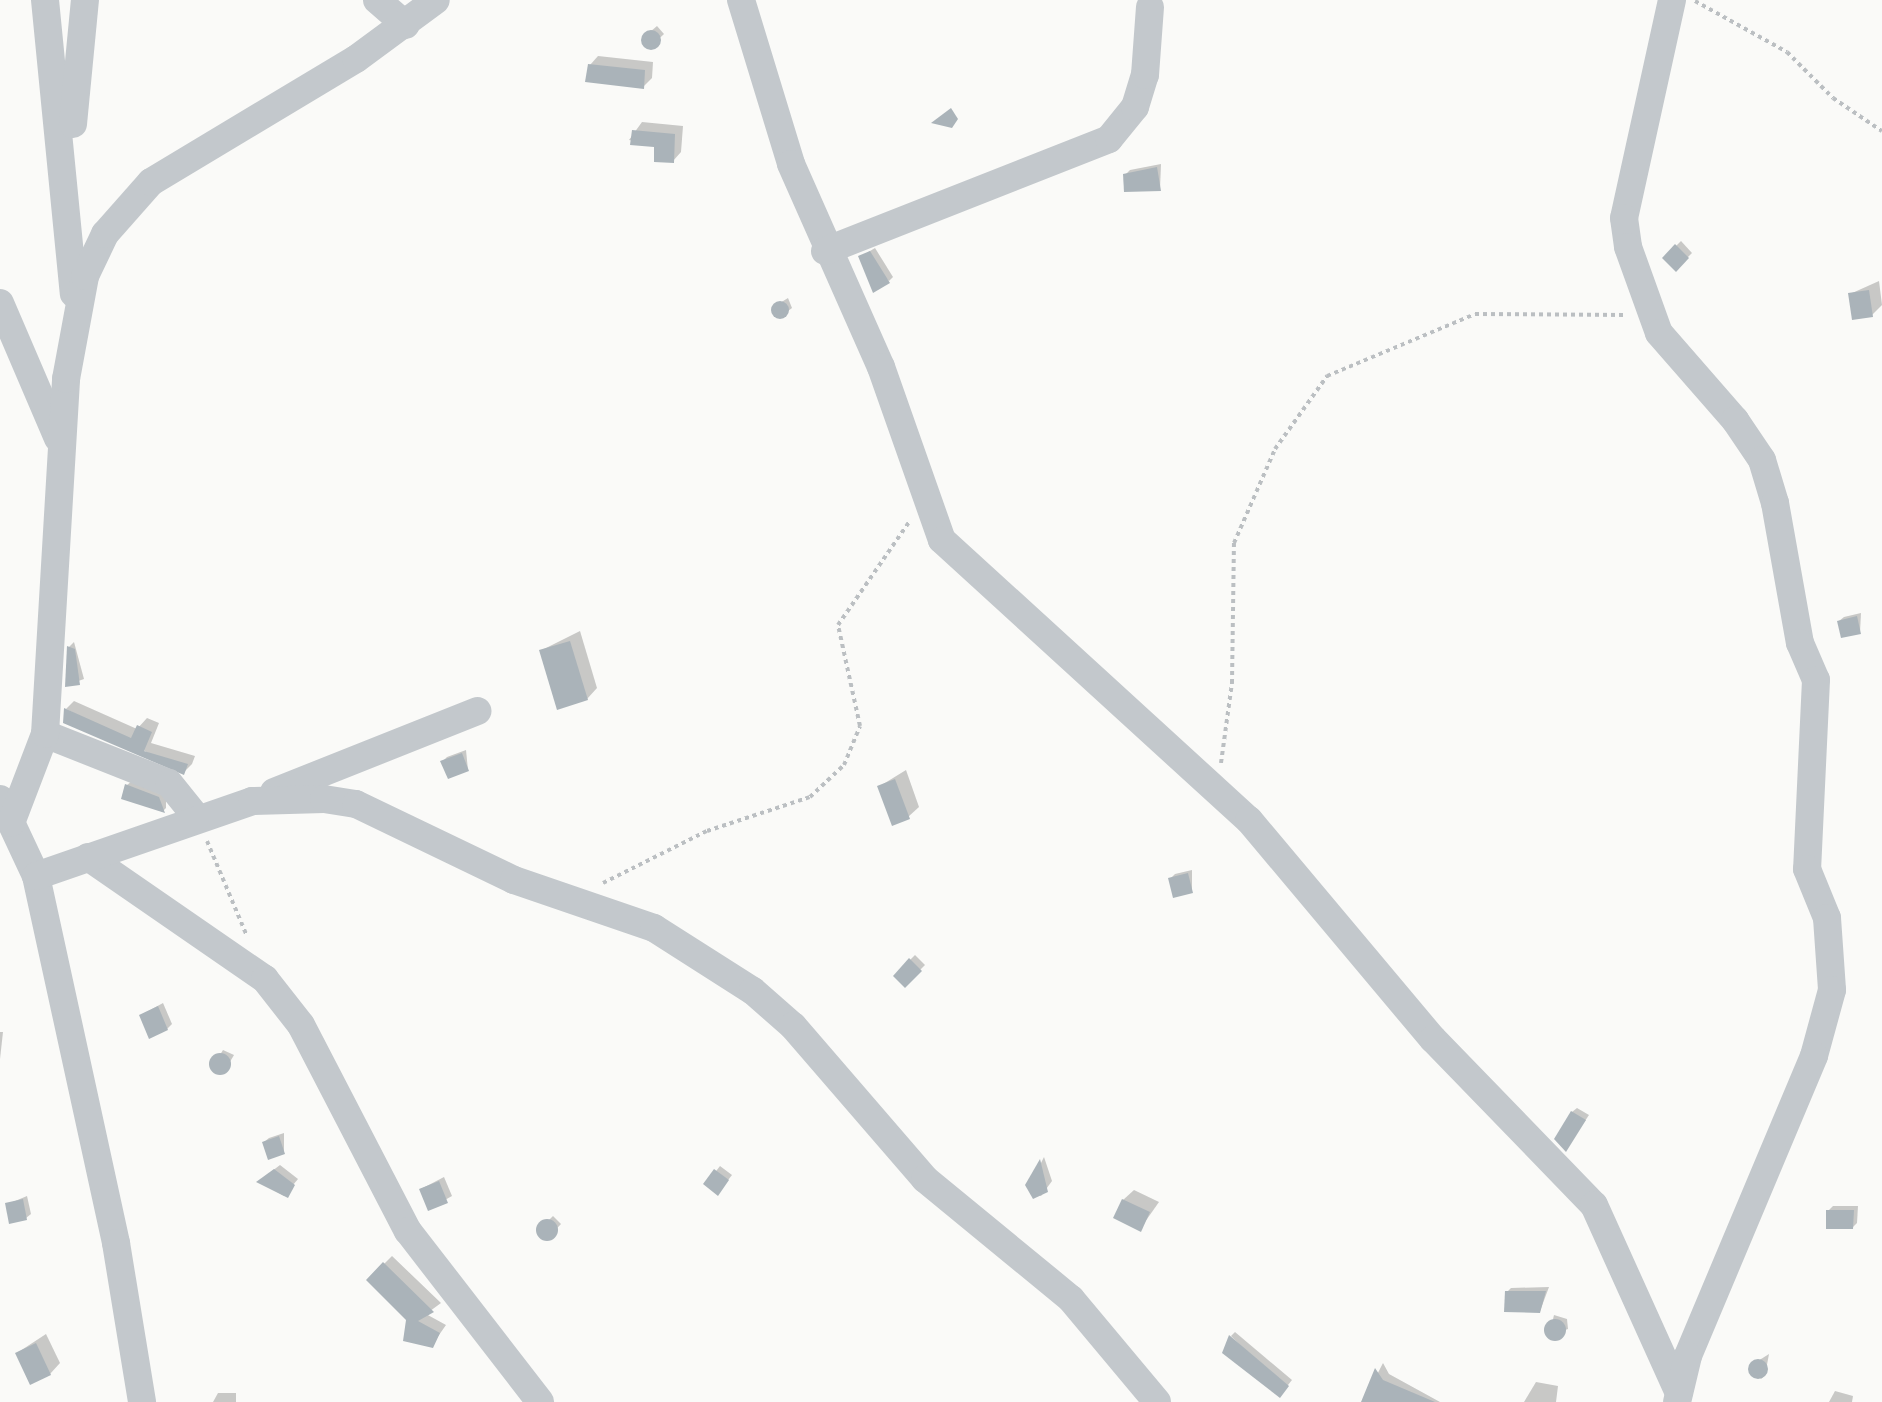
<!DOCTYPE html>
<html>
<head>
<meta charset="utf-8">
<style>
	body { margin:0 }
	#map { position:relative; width:1882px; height:1402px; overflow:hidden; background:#fafaf8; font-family:Raleway,sans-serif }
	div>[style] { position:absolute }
	.shadow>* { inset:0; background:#0003 }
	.building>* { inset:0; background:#aab3b9 }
	.round { border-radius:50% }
	.path>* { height:4px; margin-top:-2px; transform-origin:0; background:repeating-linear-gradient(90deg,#bbbfc2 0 4px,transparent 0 8px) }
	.minor>* { height:28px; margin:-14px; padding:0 14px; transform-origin:14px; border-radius:14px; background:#c3c8cc }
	span { translate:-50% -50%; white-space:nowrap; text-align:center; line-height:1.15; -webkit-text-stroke:8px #fff; paint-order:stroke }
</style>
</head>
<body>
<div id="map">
	<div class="shadow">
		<div style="clip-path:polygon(657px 26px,664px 34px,648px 49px,643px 38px)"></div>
		<div style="clip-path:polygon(598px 56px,653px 62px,652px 78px,643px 87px,590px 65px)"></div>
		<div style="clip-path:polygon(642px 122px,683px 126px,681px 152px,673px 161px,656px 145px,629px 140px)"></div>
		<div style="clip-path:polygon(1161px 164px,1160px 189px,1125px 175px,1130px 170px)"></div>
		<div style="clip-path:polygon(1681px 241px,1692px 253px,1676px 269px,1664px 258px)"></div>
		<div style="clip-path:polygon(875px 248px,893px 277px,889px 281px,860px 257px)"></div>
		<div style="clip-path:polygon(1879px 281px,1882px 305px,1872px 315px,1850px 294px)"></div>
		<div style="clip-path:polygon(788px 298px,792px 308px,779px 318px,775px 306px)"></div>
		<div style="clip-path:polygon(1861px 613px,1860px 632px,1839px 621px,1844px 617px)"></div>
		<div style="clip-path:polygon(580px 631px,597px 688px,587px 699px,542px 650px)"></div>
		<div style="clip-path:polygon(74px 642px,84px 679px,67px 685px,69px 647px)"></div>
		<div style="clip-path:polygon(74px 701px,137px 729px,147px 718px,159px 723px,151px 743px,195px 756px,192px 764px,184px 772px,66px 709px)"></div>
		<div style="clip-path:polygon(466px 750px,468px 770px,443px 761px,447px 757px)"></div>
		<div style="clip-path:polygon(906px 770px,919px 807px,908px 817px,880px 786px)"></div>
		<div style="clip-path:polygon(132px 781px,166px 797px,166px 808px,162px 812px,127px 785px)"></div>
		<div style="clip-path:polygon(1192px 870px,1192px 892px,1171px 878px,1175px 874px)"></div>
		<div style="clip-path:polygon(915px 955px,925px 965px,905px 985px,895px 975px)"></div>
		<div style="clip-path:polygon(163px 1003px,172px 1024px,167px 1029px,141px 1015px)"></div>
		<div style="clip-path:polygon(0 1032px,3px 1032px,0 1059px)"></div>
		<div style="clip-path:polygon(223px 1050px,234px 1055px,224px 1072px,213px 1066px)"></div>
		<div style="clip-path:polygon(1577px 1108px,1589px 1115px,1566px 1149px,1572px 1112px)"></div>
		<div style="clip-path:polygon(284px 1133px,284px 1152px,264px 1142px,269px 1138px)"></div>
		<div style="clip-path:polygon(1044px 1157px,1052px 1181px,1041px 1196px,1028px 1189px)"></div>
		<div style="clip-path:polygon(280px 1165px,298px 1179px,284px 1196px,259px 1181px)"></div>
		<div style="clip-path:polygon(720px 1166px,732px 1175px,722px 1188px,706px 1184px)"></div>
		<div style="clip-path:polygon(444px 1177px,452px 1196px,429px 1209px,421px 1189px)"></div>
		<div style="clip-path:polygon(1134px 1190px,1159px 1202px,1140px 1229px,1123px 1200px)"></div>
		<div style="clip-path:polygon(27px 1196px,31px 1214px,26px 1218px,8px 1204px)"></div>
		<div style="clip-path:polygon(1833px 1206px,1858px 1206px,1857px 1223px,1853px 1227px,1828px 1211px)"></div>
		<div style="clip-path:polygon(553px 1216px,561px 1224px,547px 1239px,539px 1230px)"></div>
		<div style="clip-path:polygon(392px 1256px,441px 1303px,426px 1314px,446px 1325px,432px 1345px,368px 1280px)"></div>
		<div style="clip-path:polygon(1549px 1287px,1540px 1311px,1507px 1292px,1511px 1288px)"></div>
		<div style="clip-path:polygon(1554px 1315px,1567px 1319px,1568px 1329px,1549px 1336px)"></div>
		<div style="clip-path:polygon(1235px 1332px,1292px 1380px,1284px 1390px,1231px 1336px)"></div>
		<div style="clip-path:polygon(46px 1334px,60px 1363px,50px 1374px,17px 1353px)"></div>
		<div style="clip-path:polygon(1769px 1354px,1765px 1375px,1761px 1379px,1750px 1366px)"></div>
		<div style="clip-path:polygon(1383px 1363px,1389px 1374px,1440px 1402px,1363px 1402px)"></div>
		<div style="clip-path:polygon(1536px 1382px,1558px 1386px,1556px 1402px,1524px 1402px)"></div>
		<div style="clip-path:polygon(1835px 1391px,1853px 1396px,1852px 1402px,1829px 1402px)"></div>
		<div style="clip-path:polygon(218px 1393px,236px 1393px,236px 1402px,213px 1402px)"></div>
	</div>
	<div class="building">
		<div class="round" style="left:641px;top:30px;width:20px;height:20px"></div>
		<div style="clip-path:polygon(588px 64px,645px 70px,644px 89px,585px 82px)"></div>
		<div style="clip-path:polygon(951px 108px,958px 119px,952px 128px,931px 123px)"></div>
		<div style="clip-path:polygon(632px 130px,675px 134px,674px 163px,654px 162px,654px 147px,630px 145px)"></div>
		<div style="clip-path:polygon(1157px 167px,1161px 191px,1124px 192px,1123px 174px)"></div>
		<div style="clip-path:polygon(1675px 244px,1689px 258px,1676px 272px,1662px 258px)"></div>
		<div style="clip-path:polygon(870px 251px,890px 283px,873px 293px,858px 256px)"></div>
		<div style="clip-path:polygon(1869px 290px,1873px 317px,1852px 320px,1848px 293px)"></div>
		<div class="round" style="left:771px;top:301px;width:18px;height:18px"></div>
		<div style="clip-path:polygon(1857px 616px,1861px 634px,1841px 638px,1837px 621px)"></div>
		<div style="clip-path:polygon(570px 641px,588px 700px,557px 710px,539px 650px)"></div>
		<div style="clip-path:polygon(67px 646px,75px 649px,80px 685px,65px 687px)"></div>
		<div style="clip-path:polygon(64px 708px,131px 738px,137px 725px,152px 732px,144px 751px,188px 764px,184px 775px,63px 723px)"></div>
		<div style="clip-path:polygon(462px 753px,469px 771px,448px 779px,440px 761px)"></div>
		<div style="clip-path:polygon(895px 779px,910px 819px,892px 826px,877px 786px)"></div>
		<div style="clip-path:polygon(125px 784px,159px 797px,165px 813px,121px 799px)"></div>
		<div style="clip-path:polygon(1188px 873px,1193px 893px,1173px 898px,1168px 878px)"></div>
		<div style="clip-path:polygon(909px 958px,922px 971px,905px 988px,893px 976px)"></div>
		<div style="clip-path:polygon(158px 1006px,168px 1030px,149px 1039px,139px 1015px)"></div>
		<div class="round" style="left:209px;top:1053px;width:22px;height:22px"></div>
		<div style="clip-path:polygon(1571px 1111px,1586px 1120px,1566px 1152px,1554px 1139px)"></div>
		<div style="clip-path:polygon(279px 1136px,285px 1154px,268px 1160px,262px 1142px)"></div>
		<div style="clip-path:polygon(1040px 1159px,1048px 1192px,1033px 1199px,1025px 1185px)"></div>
		<div style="clip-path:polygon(274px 1169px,295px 1185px,288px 1198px,256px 1182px)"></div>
		<div style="clip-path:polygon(714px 1169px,729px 1180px,718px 1196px,703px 1184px)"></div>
		<div style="clip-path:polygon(439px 1181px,448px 1203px,428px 1211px,419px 1189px)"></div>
		<div style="clip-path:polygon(23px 1199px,27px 1220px,9px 1224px,5px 1203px)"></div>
		<div style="clip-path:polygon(1122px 1199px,1150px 1212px,1141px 1232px,1113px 1218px)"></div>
		<div style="clip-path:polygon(1826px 1210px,1854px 1210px,1853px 1229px,1826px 1229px)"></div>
		<div class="round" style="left:536px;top:1219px;width:22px;height:22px"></div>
		<div style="clip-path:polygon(383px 1262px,434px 1312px,418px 1321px,440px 1333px,433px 1348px,403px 1341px,406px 1320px,366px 1280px)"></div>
		<div style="clip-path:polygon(1505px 1291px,1546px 1291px,1540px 1313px,1504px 1312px)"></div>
		<div class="round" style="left:1544px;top:1319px;width:22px;height:22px"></div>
		<div style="clip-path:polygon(1229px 1335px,1289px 1386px,1280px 1398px,1222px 1353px)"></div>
		<div style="clip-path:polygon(36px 1343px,51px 1375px,30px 1385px,15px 1353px)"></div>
		<div class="round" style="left:1748px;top:1359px;width:20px;height:20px"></div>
		<div style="clip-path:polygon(1375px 1368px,1383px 1380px,1435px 1402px,1361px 1402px)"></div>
	</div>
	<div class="path">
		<div style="left:1695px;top:1px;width:105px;rotate:29deg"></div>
		<div style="left:1787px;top:52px;width:65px;rotate:45deg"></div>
		<div style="left:1833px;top:98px;width:59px;rotate:34deg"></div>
		<div style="left:1221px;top:763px;width:81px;rotate:-82.2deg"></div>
		<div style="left:1232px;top:683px;width:140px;rotate:-89.2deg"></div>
		<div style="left:1234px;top:543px;width:103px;rotate:-66.4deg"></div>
		<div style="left:1275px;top:449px;width:90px;rotate:-54.5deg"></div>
		<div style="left:1327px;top:376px;width:160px;rotate:-22.7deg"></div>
		<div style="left:1475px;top:314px;width:150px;rotate:0.4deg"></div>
		<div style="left:207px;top:841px;width:103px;rotate:67.2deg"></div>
		<div style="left:603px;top:883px;width:116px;rotate:-26.6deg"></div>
		<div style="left:707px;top:831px;width:108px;rotate:-18.3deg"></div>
		<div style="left:810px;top:797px;width:47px;rotate:-43.3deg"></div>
		<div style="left:844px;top:765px;width:42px;rotate:-67.7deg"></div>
		<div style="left:860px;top:726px;width:103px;rotate:-102.3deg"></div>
		<div style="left:838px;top:625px;width:125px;rotate:-55.4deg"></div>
	</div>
	<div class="minor">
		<div style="left:45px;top:0;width:295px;rotate:84.4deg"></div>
		<div style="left:377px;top:0;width:38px;rotate:41deg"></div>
		<div style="left:741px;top:0;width:171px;rotate:73deg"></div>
		<div style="left:791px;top:164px;width:222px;rotate:66.1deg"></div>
		<div style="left:881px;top:367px;width:183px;rotate:70.6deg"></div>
		<div style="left:942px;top:540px;width:416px;rotate:42.4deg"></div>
		<div style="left:1249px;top:820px;width:286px;rotate:50deg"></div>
		<div style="left:1433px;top:1039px;width:231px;rotate:45.9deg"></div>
		<div style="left:1594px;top:1205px;width:206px;rotate:65.7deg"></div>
		<div style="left:1672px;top:0;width:223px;rotate:102.4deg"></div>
		<div style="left:1624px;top:218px;width:29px;rotate:82deg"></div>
		<div style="left:1628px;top:247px;width:91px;rotate:70.2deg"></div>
		<div style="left:1659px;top:333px;width:116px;rotate:48.9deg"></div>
		<div style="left:1735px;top:420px;width:48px;rotate:56deg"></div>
		<div style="left:1762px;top:460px;width:45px;rotate:73.2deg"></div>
		<div style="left:1775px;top:503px;width:142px;rotate:79.9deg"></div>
		<div style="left:1800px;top:643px;width:40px;rotate:66.6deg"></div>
		<div style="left:1816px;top:680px;width:189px;rotate:92.7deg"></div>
		<div style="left:1807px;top:869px;width:53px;rotate:67.8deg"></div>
		<div style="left:1827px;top:918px;width:72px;rotate:86deg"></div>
		<div style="left:1832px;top:990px;width:68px;rotate:105.3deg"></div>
		<div style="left:1814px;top:1056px;width:325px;rotate:112.8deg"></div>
		<div style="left:1688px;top:1356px;width:47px;rotate:103.4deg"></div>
		<div style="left:73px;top:124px;width:125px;rotate:-84.5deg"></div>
		<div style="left:825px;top:251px;width:305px;rotate:-21.5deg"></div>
		<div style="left:1109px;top:139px;width:41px;rotate:-50.9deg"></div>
		<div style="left:1135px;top:107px;width:34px;rotate:-73deg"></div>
		<div style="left:1145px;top:75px;width:68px;rotate:-85.8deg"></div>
		<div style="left:0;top:303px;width:147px;rotate:66.8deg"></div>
		<div style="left:45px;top:734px;width:133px;rotate:21.6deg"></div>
		<div style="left:169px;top:783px;width:45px;rotate:51.3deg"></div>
		<div style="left:274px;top:792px;width:219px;rotate:-21.7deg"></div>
		<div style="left:0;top:799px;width:85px;rotate:64.9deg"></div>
		<div style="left:36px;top:876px;width:376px;rotate:77.7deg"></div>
		<div style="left:116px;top:1243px;width:161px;rotate:80.7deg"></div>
		<div style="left:11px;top:823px;width:95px;rotate:-69.1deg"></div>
		<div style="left:45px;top:734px;width:356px;rotate:-86.6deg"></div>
		<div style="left:66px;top:379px;width:105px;rotate:-79.5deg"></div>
		<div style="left:85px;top:276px;width:47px;rotate:-64.5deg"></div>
		<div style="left:105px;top:234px;width:69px;rotate:-48.5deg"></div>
		<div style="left:151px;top:182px;width:239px;rotate:-31deg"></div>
		<div style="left:356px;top:59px;width:99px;rotate:-36.4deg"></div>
		<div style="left:88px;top:857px;width:215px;rotate:34.6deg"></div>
		<div style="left:265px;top:979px;width:58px;rotate:52deg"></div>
		<div style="left:301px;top:1025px;width:232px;rotate:62.6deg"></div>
		<div style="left:408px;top:1231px;width:216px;rotate:52.3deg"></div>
		<div style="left:36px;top:876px;width:229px;rotate:-19.1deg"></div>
		<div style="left:252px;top:801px;width:72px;rotate:-1.6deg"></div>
		<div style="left:324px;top:799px;width:32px;rotate:9deg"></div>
		<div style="left:356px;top:804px;width:175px;rotate:25.7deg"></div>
		<div style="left:514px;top:880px;width:148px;rotate:18.9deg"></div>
		<div style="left:654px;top:928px;width:117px;rotate:32.5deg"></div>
		<div style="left:753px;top:991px;width:53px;rotate:41.2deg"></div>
		<div style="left:793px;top:1026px;width:202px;rotate:49.2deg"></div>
		<div style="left:925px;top:1179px;width:189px;rotate:39.4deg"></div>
		<div style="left:1071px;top:1299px;width:134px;rotate:50.1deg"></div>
	</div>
</div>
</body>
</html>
